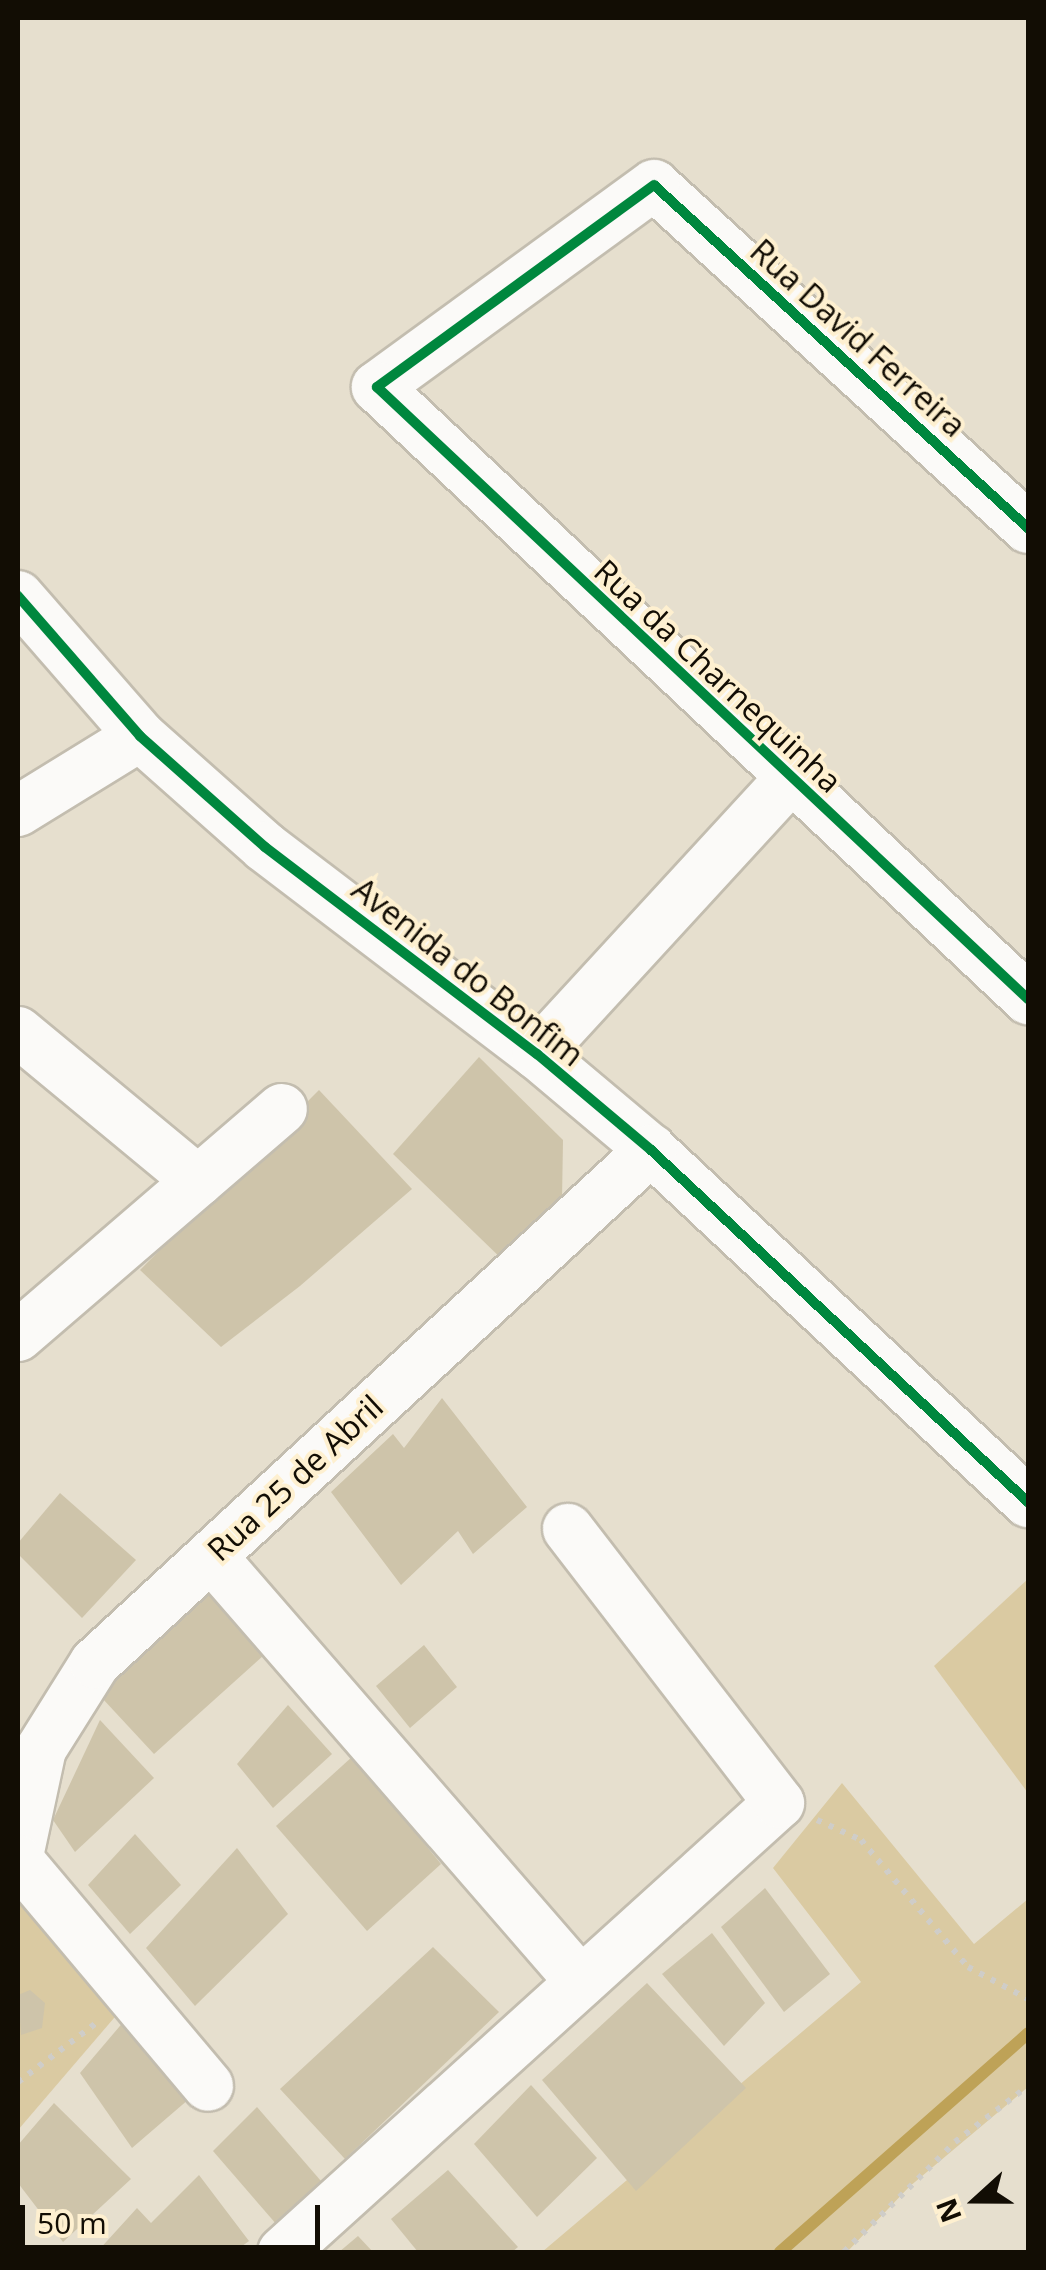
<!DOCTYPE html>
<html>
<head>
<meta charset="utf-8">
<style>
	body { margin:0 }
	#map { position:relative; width:1046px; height:2270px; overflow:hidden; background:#e6dfce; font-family:"Open Sans",sans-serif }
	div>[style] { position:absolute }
	.green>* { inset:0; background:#dacaa2 }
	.stream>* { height:12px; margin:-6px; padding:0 6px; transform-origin:6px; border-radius:6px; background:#bea257 }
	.building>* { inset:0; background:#cec4aa }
	.path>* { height:6px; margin-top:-3px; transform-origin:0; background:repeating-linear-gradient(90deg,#cfcdc8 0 5px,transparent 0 13px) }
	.roads { filter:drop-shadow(2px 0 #c3bdaf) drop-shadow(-2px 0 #c3bdaf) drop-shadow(0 2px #c3bdaf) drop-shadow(0 -2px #c3bdaf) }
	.minor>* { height:50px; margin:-25px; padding:0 25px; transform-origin:25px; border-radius:25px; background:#fbfaf8 }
	.cycleway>* { height:10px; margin:-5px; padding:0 5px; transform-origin:5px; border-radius:5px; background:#00873e }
	span { translate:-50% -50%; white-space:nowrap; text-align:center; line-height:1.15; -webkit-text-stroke:8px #fef0d0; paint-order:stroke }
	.street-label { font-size:32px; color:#120d04 }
	.frame { position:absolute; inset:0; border:20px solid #120d04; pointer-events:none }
	.north { position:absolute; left:926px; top:2150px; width:100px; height:100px; -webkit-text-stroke:8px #fef0d0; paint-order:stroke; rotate:249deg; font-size:28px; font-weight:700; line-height:40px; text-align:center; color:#120d04 }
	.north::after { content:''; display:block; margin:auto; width:35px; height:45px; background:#120d04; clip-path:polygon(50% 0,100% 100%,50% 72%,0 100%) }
	.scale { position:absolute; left:20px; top:2205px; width:300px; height:45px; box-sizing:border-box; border:5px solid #120d04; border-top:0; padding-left:12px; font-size:30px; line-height:35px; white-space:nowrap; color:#120d04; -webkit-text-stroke:8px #fef0d0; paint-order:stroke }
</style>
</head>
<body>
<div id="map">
	<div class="green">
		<div style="clip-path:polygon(1028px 1579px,1028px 1793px,934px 1666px)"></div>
		<div style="clip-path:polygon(842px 1783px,974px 1944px,1028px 1899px,1028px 2087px,909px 2187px,847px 2252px,542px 2252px,861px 1982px,773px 1868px)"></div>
		<div style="clip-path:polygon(18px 1860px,132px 1997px,18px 2130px)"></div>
	</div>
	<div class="stream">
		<div style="left:780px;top:2252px;width:331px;rotate:-41.4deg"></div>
	</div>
	<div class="building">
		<div style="clip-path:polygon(479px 1057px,563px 1140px,562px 1200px,507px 1264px,393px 1154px)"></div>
		<div style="clip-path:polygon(319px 1090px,412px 1189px,300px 1286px,221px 1347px,140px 1270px)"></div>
		<div style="clip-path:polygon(442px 1398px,527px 1507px,473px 1554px,458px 1531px,401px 1585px,331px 1492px,393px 1434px,404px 1448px)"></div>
		<div style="clip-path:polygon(60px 1493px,136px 1560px,82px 1618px,18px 1554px,18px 1543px)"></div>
		<div style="clip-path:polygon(211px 1575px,273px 1647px,154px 1754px,102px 1698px,154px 1631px)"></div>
		<div style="clip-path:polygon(424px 1645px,457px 1687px,410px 1728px,376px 1686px)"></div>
		<div style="clip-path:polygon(288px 1705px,332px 1754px,273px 1808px,237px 1764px)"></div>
		<div style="clip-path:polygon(100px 1720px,154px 1778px,75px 1852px,53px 1820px)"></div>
		<div style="clip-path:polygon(353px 1756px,441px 1864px,367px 1931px,276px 1826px)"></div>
		<div style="clip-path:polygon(135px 1834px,181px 1885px,130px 1934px,88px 1885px)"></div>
		<div style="clip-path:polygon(237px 1848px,288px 1914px,195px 2006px,146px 1948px)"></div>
		<div style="clip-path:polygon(765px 1888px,830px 1974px,784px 2012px,721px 1927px)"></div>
		<div style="clip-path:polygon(712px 1933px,765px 2003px,724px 2046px,662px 1974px)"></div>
		<div style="clip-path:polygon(433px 1947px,499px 2012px,345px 2159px,280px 2089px)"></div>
		<div style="clip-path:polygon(647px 1983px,746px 2088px,636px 2191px,542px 2080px)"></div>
		<div style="clip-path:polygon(30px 1990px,45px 2003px,42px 2028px,21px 2035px,18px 1995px)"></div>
		<div style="clip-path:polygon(125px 2020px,189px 2099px,132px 2148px,80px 2073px)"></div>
		<div style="clip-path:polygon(531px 2085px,597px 2158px,537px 2217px,474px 2144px)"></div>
		<div style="clip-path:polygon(54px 2103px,131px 2179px,63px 2242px,18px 2183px,18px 2145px)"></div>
		<div style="clip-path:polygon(257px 2107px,321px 2181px,277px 2225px,213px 2151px)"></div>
		<div style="clip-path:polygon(448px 2170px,518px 2247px,512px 2252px,418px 2252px,391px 2219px)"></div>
		<div style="clip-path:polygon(199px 2175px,249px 2241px,234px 2252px,97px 2252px,137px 2208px,151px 2223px)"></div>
		<div style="clip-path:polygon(358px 2236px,373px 2252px,339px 2252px)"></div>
	</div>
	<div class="path">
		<div style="left:817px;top:1820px;width:48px;rotate:24.4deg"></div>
		<div style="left:861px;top:1840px;width:166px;rotate:49.9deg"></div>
		<div style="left:968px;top:1967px;width:68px;rotate:28.1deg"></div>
		<div style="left:18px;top:2082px;width:101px;rotate:-37deg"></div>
		<div style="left:844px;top:2252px;width:156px;rotate:-44.7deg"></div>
		<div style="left:955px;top:2142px;width:92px;rotate:-37.5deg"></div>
	</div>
	<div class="roads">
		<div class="minor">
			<div style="left:1028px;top:528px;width:507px;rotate:-137.48deg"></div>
			<div style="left:654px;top:185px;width:343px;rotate:143.9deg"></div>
			<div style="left:377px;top:387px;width:894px;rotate:43.23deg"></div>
			<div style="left:18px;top:596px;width:186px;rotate:48.9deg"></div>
			<div style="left:140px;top:736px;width:167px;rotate:41.6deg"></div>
			<div style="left:265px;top:847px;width:342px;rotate:37.3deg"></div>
			<div style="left:537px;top:1054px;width:149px;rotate:40.1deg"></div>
			<div style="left:651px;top:1150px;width:516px;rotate:43.04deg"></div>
			<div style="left:18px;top:811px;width:143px;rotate:-31.6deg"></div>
			<div style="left:18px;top:1032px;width:234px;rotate:39.6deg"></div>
			<div style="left:537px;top:1054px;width:374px;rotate:-47.4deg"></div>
			<div style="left:18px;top:1336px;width:348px;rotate:-40.7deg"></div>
			<div style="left:211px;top:1556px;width:564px;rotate:49.02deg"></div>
			<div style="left:18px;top:1856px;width:109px;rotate:-77.9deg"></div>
			<div style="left:41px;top:1749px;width:102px;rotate:-57.9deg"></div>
			<div style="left:95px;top:1663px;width:757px;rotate:-42.7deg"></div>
			<div style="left:18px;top:1860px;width:295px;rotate:49.9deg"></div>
			<div style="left:283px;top:2252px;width:669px;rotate:-42.15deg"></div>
			<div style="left:779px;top:1803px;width:346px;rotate:-127.6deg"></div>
		</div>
	</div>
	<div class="cycleway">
		<div style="left:1028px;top:528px;width:507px;rotate:-137.48deg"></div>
		<div style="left:654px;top:185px;width:343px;rotate:143.9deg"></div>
		<div style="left:377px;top:387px;width:894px;rotate:43.23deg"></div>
		<div style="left:18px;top:596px;width:186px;rotate:48.9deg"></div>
		<div style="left:140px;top:736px;width:167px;rotate:41.6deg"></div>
		<div style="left:265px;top:847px;width:342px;rotate:37.3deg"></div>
		<div style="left:537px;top:1054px;width:149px;rotate:40.1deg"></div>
		<div style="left:651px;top:1150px;width:516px;rotate:43.04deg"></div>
	</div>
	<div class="street-label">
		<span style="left:858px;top:338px;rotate:42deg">Rua David Ferreira</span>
		<span style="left:718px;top:676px;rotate:43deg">Rua da Charnequinha</span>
		<span style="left:468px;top:972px;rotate:38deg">Avenida do Bonfim</span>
		<span style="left:295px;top:1478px;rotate:-43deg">Rua 25 de Abril</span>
	</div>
	<div class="frame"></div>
	<div class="north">N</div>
	<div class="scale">50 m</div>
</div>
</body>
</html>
